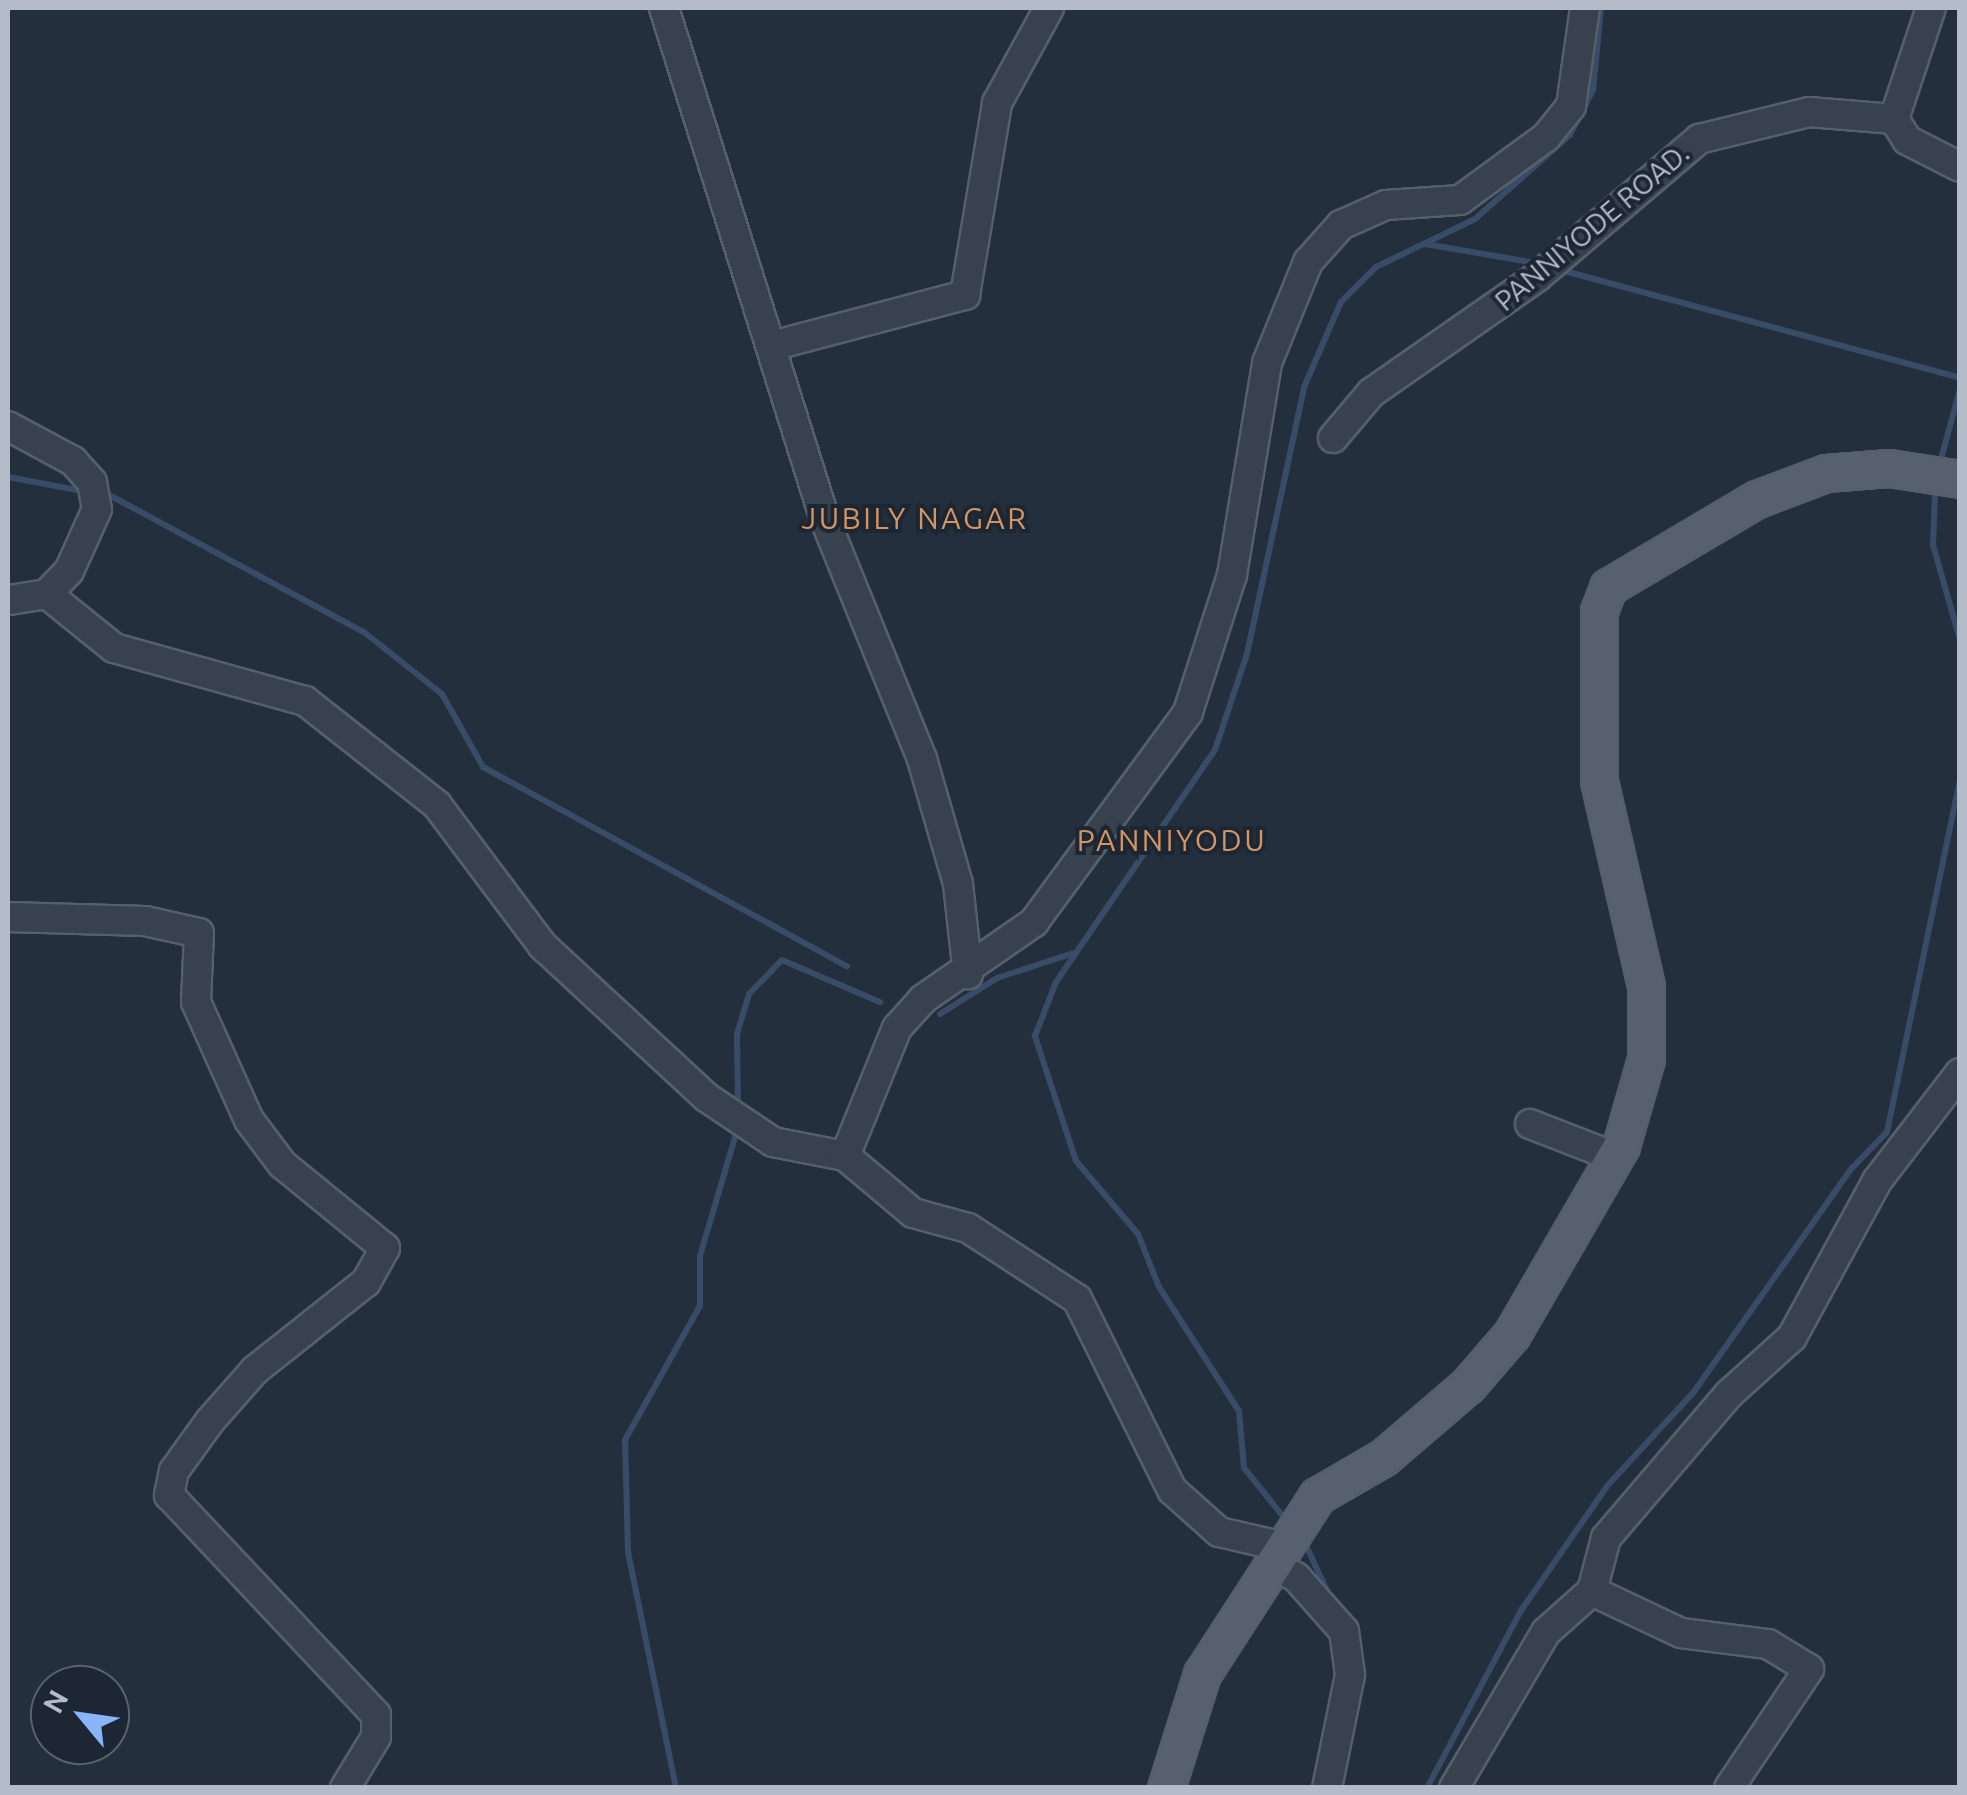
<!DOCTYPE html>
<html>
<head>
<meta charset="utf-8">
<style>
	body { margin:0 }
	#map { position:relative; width:1967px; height:1795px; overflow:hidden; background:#242f3e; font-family:Ubuntu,sans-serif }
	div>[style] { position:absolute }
	.stream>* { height:6px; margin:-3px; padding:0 3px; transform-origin:3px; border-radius:3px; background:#394c67 }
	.roads { filter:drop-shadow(2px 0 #565f6c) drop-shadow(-2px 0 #565f6c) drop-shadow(0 2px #565f6c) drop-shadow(0 -2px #565f6c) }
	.minor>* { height:28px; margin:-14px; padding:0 14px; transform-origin:14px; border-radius:14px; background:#38414e }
	.major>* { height:35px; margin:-17.5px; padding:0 17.5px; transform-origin:17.5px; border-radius:17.5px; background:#56606e }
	span { translate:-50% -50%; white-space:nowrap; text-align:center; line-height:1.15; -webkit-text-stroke:8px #1d2633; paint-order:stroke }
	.street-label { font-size:28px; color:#b4bcc9 }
	.neighbourhood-label { font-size:30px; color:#d59563; letter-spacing:2.5px }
	.frame { position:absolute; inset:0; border:10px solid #b4bcc9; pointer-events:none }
	.north { position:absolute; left:30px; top:1665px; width:100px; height:100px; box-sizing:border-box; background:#1d2633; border:2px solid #59626f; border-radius:50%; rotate:299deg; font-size:28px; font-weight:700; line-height:40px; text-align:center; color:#b4bcc9 }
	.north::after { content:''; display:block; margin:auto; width:35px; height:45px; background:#8ab4f8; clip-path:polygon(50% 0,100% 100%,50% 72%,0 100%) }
</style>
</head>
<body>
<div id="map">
	<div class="stream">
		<div style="left:1425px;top:244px;width:107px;rotate:9.7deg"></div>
		<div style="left:1568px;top:272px;width:406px;rotate:15.1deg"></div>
		<div style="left:1941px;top:459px;width:73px;rotate:-74.8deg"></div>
		<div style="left:8px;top:477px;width:70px;rotate:10.7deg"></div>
		<div style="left:1935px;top:493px;width:52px;rotate:92.2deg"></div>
		<div style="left:1933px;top:545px;width:99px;rotate:74.1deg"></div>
		<div style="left:111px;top:496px;width:287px;rotate:28.3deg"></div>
		<div style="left:364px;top:632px;width:100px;rotate:38.5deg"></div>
		<div style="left:442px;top:694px;width:84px;rotate:60.7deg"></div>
		<div style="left:483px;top:767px;width:415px;rotate:28.7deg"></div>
		<div style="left:940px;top:1014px;width:67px;rotate:-32.3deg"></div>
		<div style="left:997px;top:978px;width:81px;rotate:-18deg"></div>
		<div style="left:738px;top:1108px;width:74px;rotate:-90.8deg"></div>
		<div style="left:737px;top:1034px;width:42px;rotate:-73.3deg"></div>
		<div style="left:749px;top:994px;width:47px;rotate:-45.9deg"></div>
		<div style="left:782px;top:960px;width:107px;rotate:23.2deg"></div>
		<div style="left:1286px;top:1520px;width:67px;rotate:-128.9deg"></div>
		<div style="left:1244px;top:1468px;width:57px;rotate:-95deg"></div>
		<div style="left:1239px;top:1411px;width:148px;rotate:-122.8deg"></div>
		<div style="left:1159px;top:1287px;width:57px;rotate:-111.6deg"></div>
		<div style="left:1138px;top:1234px;width:96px;rotate:-130.3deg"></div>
		<div style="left:1076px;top:1161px;width:132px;rotate:-108.2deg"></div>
		<div style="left:1035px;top:1036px;width:58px;rotate:-68.7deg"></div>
		<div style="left:1056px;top:982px;width:281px;rotate:-55.6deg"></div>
		<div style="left:1215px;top:750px;width:101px;rotate:-71.6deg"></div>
		<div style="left:1247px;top:654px;width:273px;rotate:-77.9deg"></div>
		<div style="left:1304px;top:387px;width:93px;rotate:-66.5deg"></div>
		<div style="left:1341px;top:302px;width:49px;rotate:-45deg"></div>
		<div style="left:1376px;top:267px;width:110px;rotate:-25.9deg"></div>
		<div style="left:1475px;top:219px;width:127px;rotate:-41.5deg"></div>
		<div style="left:1570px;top:135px;width:51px;rotate:-62.9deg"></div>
		<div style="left:1593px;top:90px;width:82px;rotate:-84.4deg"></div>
		<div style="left:1304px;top:1541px;width:72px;rotate:65.2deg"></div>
		<div style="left:676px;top:1788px;width:241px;rotate:-101.5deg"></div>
		<div style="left:628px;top:1552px;width:112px;rotate:-91.5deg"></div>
		<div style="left:625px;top:1440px;width:154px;rotate:-60.8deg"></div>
		<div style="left:700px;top:1306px;width:50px;rotate:-90deg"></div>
		<div style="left:700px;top:1256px;width:131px;rotate:-73.6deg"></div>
		<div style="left:1427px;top:1788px;width:199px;rotate:-62.1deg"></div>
		<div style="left:1520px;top:1612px;width:155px;rotate:-55.3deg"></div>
		<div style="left:1608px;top:1485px;width:125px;rotate:-47.3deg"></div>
		<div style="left:1693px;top:1393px;width:276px;rotate:-54.8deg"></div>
		<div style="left:1852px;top:1168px;width:50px;rotate:-45.8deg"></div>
		<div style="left:1887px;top:1132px;width:361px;rotate:-78.3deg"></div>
	</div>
	<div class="roads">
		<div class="minor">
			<div style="left:664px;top:8px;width:537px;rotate:72.54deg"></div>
			<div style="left:825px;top:520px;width:258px;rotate:67.9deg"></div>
			<div style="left:922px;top:759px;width:130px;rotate:73.9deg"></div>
			<div style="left:958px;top:884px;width:91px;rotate:83.7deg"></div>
			<div style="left:1894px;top:119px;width:25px;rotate:58deg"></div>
			<div style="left:1907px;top:140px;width:59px;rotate:27deg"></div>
			<div style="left:772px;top:346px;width:200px;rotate:-14.8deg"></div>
			<div style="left:965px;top:295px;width:195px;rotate:-80.5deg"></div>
			<div style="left:997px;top:103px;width:108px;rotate:-61.3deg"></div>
			<div style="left:8px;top:426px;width:74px;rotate:28.3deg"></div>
			<div style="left:73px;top:461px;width:28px;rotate:48deg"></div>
			<div style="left:92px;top:482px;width:27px;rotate:80deg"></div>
			<div style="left:97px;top:509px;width:68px;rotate:114.3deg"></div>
			<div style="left:69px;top:571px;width:32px;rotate:134deg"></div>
			<div style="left:47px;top:594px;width:39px;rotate:171deg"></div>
			<div style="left:1333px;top:438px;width:59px;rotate:-49.8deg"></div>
			<div style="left:1371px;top:393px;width:203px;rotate:-34.9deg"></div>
			<div style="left:1537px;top:277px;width:213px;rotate:-40.4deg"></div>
			<div style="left:1699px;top:139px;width:113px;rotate:-13.8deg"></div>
			<div style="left:1809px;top:112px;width:85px;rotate:4.7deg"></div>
			<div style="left:1894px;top:119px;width:117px;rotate:-71.6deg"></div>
			<div style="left:47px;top:594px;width:86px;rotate:38.9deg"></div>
			<div style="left:114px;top:648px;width:198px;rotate:15.5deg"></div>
			<div style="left:305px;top:701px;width:168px;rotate:38.2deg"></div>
			<div style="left:437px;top:805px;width:176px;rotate:53.1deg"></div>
			<div style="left:543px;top:946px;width:222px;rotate:42.8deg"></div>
			<div style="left:706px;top:1097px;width:81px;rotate:33.9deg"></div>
			<div style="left:773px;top:1142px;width:73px;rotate:11deg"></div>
			<div style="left:8px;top:917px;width:137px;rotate:1.7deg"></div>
			<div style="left:145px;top:921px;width:55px;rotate:12.5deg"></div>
			<div style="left:199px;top:933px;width:69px;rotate:92.5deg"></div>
			<div style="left:196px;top:1002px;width:129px;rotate:65.8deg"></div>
			<div style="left:249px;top:1120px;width:55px;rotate:53.1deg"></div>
			<div style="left:282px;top:1164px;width:133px;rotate:39.2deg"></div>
			<div style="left:385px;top:1248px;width:39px;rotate:119deg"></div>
			<div style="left:366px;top:1282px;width:142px;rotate:141.6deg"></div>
			<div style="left:255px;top:1370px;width:68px;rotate:131.4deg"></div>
			<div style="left:210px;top:1421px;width:62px;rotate:125.8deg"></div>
			<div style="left:174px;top:1471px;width:25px;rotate:102deg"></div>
			<div style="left:169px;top:1495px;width:302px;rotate:46.7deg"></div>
			<div style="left:376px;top:1715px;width:22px;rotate:90deg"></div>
			<div style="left:376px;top:1737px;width:60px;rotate:121.3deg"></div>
			<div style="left:1530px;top:1124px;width:91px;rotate:21.2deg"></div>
			<div style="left:1284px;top:1547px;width:67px;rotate:-167deg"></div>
			<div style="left:1219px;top:1532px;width:63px;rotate:-138.2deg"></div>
			<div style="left:1172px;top:1490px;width:213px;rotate:-116.4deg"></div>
			<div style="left:1077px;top:1299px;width:130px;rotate:-146.9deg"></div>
			<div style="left:968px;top:1228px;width:57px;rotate:-164.7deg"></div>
			<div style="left:913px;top:1213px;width:89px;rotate:-140deg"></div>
			<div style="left:845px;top:1156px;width:138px;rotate:-67.9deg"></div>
			<div style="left:897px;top:1028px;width:39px;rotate:-48deg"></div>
			<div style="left:923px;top:999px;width:135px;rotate:-34.7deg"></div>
			<div style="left:1034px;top:922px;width:260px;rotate:-53.7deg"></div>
			<div style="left:1188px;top:712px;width:144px;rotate:-72.2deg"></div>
			<div style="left:1232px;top:575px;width:215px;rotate:-80.6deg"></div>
			<div style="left:1267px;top:363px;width:109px;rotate:-67.9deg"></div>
			<div style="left:1308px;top:262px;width:50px;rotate:-48.3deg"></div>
			<div style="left:1341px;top:225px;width:49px;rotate:-24deg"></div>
			<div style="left:1386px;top:205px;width:74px;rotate:-3.9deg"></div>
			<div style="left:1460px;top:200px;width:107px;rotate:-36.2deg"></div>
			<div style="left:1546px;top:137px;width:40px;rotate:-51deg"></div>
			<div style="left:1571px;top:106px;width:99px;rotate:-81.9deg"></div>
			<div style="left:1273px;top:1565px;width:26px;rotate:28deg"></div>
			<div style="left:1296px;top:1577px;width:72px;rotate:48.4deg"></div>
			<div style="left:1344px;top:1631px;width:44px;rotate:82.2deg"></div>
			<div style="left:1350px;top:1675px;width:115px;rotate:101.5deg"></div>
			<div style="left:1592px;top:1591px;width:98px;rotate:25.3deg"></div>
			<div style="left:1681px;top:1633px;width:88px;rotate:7.2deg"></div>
			<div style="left:1768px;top:1644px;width:48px;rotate:31.4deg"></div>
			<div style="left:1809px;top:1669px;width:143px;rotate:123.9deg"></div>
			<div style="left:1454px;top:1788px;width:181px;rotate:-59.5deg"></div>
			<div style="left:1546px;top:1632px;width:62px;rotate:-41.7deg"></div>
			<div style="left:1592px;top:1591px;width:55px;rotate:-75.2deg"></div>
			<div style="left:1606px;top:1538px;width:189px;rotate:-49.5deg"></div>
			<div style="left:1729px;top:1394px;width:85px;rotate:-42.1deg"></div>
			<div style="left:1792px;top:1337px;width:178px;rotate:-61.4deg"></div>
			<div style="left:1877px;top:1181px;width:136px;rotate:-52.5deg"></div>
		</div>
		<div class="major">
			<div style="left:1166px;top:1788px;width:120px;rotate:-72.5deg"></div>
			<div style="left:1202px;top:1674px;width:212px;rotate:-57.1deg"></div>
			<div style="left:1317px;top:1496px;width:78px;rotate:-30.2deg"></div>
			<div style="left:1384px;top:1457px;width:111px;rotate:-40.6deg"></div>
			<div style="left:1468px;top:1385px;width:67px;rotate:-49.2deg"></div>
			<div style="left:1512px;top:1334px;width:217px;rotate:-59.9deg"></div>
			<div style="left:1621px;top:1146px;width:91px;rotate:-74deg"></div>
			<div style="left:1646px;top:1059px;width:73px;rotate:-90deg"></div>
			<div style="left:1646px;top:986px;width:210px;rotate:-102.9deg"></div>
			<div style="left:1599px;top:781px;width:170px;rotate:-90deg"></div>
			<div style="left:1599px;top:611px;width:26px;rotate:-69deg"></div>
			<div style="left:1608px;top:587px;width:173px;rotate:-30.6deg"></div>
			<div style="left:1757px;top:499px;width:74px;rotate:-20.6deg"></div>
			<div style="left:1826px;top:473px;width:63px;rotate:-4.5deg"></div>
			<div style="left:1889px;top:468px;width:72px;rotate:8.8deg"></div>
		</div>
	</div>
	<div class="street-label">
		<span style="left:1592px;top:227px;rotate:-40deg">PANNIYODE ROAD.</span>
	</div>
	<div class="neighbourhood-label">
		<span style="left:915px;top:518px">JUBILY NAGAR</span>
		<span style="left:1172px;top:840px">PANNIYODU</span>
	</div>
	<div class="frame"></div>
	<div class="north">N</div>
</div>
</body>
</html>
